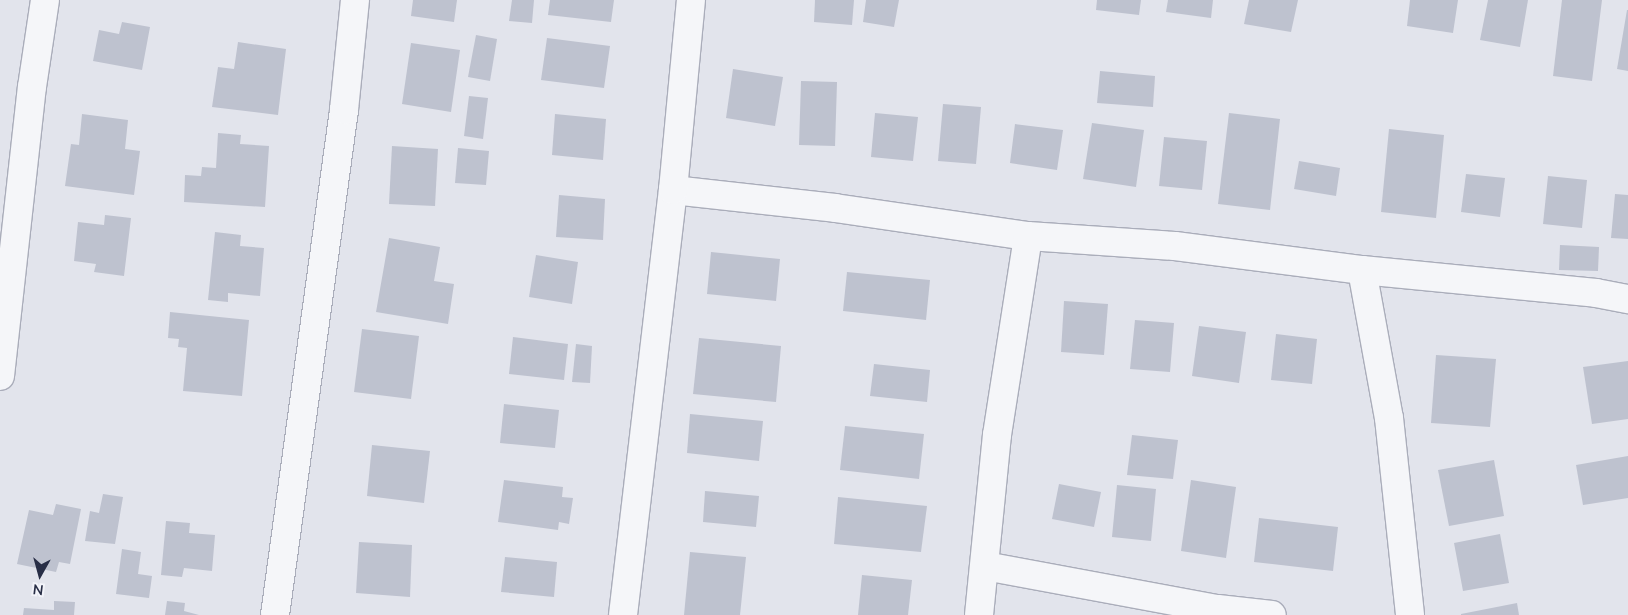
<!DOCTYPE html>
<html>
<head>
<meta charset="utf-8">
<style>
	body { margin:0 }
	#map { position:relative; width:1628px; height:615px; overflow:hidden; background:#e2e4ec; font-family:Mulish,sans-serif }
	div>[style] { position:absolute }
	.building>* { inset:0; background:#bec2cf }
	.roads { filter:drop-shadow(1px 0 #aaadba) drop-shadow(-1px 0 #aaadba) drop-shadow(0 1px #aaadba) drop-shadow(0 -1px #aaadba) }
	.minor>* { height:28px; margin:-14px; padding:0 14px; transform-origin:14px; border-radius:14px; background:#f5f6f9 }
	.tertiary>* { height:28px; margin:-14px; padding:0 14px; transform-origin:14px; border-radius:14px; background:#f5f6f9 }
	span { translate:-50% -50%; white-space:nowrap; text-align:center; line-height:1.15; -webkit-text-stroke:4px #f2f3f9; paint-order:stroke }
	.north { position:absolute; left:15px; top:550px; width:50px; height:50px; -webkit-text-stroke:4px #f2f3f9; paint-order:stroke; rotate:187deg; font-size:14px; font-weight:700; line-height:20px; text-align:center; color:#282e46 }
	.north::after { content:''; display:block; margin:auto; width:18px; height:22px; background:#282e46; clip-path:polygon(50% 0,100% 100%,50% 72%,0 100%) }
</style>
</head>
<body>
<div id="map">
	<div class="building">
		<div style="clip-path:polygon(413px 0,457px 0,454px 22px,411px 16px)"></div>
		<div style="clip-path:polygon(512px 0,534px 0,532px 23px,509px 21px)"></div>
		<div style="clip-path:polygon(550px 0,614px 0,611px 22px,548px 15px)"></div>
		<div style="clip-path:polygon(815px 0,854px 0,852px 25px,814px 22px)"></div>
		<div style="clip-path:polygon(866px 0,899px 0,894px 27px,863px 22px)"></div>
		<div style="clip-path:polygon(1097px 0,1141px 0,1139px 15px,1096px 10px)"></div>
		<div style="clip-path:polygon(1168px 0,1213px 0,1211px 18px,1166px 12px)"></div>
		<div style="clip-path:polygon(1249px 0,1298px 0,1291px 32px,1244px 24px)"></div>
		<div style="clip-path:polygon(1410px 0,1458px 0,1453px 33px,1407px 26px)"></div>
		<div style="clip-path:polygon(1488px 0,1528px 0,1520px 47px,1480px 40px)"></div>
		<div style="clip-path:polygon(1562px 0,1602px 0,1592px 81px,1553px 76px)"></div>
		<div style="clip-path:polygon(1627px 10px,1628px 10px,1628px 71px,1617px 69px)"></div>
		<div style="clip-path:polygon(122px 22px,150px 27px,142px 70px,93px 61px,99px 30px,119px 34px)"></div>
		<div style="clip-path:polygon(476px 35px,497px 39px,490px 81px,468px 77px)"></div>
		<div style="clip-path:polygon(547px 38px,610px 46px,604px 88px,541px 80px)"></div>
		<div style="clip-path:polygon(238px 42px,286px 49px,278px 115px,212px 107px,218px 67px,234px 69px)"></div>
		<div style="clip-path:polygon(411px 43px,460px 50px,451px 112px,402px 104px)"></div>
		<div style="clip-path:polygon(733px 69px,783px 77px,775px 126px,726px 118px)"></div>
		<div style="clip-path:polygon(1100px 71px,1155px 76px,1153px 107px,1097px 103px)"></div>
		<div style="clip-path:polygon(801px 81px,837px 82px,835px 146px,799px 145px)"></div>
		<div style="clip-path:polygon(469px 96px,488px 98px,483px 139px,464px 136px)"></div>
		<div style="clip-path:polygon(943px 104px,981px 107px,976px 164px,938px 161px)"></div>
		<div style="clip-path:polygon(875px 113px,918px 117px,913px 161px,871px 157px)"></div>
		<div style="clip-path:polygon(1229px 113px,1280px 119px,1270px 210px,1218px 204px)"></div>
		<div style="clip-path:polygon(82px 114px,128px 120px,125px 149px,140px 151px,134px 195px,65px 186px,71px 144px,79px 145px)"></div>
		<div style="clip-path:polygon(555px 114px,606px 119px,603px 160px,552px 155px)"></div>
		<div style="clip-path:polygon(1092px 123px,1144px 130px,1136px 187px,1083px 179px)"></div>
		<div style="clip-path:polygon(1015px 124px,1063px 130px,1057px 170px,1010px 163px)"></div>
		<div style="clip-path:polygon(1389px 129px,1444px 135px,1436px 218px,1381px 212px)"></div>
		<div style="clip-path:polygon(218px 133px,241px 135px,240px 144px,269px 146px,265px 207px,184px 202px,185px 175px,201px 176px,202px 167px,216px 168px)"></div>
		<div style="clip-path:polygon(1164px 137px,1207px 141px,1202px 190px,1159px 186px)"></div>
		<div style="clip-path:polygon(392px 146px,438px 149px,435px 206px,389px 204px)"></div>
		<div style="clip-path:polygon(458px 148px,489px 151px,486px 185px,455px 183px)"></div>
		<div style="clip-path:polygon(1299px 161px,1340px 168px,1336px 196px,1294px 189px)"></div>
		<div style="clip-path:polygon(1466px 174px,1505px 178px,1500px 217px,1461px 212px)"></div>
		<div style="clip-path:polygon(1548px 176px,1587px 180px,1582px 228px,1543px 224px)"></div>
		<div style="clip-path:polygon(1615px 194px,1628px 195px,1628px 239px,1611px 238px)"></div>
		<div style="clip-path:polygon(559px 195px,605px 199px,603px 240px,556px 237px)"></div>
		<div style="clip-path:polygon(105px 215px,131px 218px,124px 276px,94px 272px,96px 264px,74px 261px,78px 222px,104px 225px)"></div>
		<div style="clip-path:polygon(215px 232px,241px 235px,240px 246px,264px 248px,260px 296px,228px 293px,228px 302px,208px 300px)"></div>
		<div style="clip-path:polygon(389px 238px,440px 247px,434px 281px,454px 284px,448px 324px,376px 312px)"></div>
		<div style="clip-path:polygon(1560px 245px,1599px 247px,1598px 271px,1559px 270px)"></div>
		<div style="clip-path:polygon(711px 252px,780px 259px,776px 301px,707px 294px)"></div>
		<div style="clip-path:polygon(536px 255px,578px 262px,572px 304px,529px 297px)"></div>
		<div style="clip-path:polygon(847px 272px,930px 280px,926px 320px,843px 311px)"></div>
		<div style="clip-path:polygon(1064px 301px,1108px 304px,1104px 355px,1061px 352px)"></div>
		<div style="clip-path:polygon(170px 312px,249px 320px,242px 396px,183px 391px,187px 348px,178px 347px,179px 339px,168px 338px)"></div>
		<div style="clip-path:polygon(1135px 320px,1174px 323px,1170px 372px,1130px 369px)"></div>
		<div style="clip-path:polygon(1199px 326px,1246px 332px,1239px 383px,1192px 376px)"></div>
		<div style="clip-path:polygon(362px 329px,419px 336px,411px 399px,354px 392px)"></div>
		<div style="clip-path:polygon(1276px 334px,1317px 339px,1312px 384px,1271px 380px)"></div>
		<div style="clip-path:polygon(513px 337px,568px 344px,564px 380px,509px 374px)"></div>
		<div style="clip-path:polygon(699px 338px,781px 346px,776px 402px,693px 394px)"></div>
		<div style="clip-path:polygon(576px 344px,592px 346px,590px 383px,572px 382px)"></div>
		<div style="clip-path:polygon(1436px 355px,1496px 359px,1490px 427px,1431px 423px)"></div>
		<div style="clip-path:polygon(1628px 361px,1628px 419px,1592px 424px,1583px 367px)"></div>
		<div style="clip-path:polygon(874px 364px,930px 370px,927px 402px,870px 396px)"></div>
		<div style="clip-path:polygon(504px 404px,559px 410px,555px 448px,500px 443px)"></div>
		<div style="clip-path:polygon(690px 414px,763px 421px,759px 461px,687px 453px)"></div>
		<div style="clip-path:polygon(845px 426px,924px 434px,919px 479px,840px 470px)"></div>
		<div style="clip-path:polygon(1132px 435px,1178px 440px,1173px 479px,1127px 475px)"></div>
		<div style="clip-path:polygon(372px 445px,430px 451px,424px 503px,367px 496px)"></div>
		<div style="clip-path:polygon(1628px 456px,1628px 498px,1583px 505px,1576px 465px)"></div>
		<div style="clip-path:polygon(1494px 460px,1504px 516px,1449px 526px,1438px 470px)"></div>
		<div style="clip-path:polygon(504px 480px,563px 487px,562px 497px,573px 498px,569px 524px,559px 522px,558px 530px,498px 522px)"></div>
		<div style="clip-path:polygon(1191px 480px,1236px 487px,1226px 558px,1181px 551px)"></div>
		<div style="clip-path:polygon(1059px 484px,1101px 492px,1094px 527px,1052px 519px)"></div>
		<div style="clip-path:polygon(1117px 485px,1156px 489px,1151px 541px,1112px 537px)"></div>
		<div style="clip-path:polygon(705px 491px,759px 496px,756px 527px,703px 522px)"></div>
		<div style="clip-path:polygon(103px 494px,123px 497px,115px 544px,85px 541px,90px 511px,99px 513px)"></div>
		<div style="clip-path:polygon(838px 497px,927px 506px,921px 552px,834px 544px)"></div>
		<div style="clip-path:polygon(56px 504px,81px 509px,70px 564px,59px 562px,56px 572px,17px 564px,29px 510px,53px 515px)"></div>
		<div style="clip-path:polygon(1259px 518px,1338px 527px,1333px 571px,1254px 562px)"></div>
		<div style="clip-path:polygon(166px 521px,190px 523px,189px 533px,215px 535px,212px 571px,184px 568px,182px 577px,161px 575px)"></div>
		<div style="clip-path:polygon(1500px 534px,1509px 583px,1463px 591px,1454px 543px)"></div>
		<div style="clip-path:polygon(359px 542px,412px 545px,410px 597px,356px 593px)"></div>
		<div style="clip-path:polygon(122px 549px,141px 552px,138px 574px,152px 576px,149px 598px,116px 594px)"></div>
		<div style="clip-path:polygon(690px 552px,746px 557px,740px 615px,684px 615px)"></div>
		<div style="clip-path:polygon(505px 557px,557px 562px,554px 597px,501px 592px)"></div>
		<div style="clip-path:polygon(862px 575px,912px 580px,908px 615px,858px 615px)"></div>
		<div style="clip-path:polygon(54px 601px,75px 602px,74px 615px,23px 615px,24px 608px,54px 610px)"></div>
		<div style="clip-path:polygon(167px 601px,185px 603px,184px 611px,199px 615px,165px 615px)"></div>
		<div style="clip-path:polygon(1517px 603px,1519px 615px,1461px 615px,1461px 614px)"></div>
	</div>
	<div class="roads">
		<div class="minor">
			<div style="left:673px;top:190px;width:163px;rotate:6.3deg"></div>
			<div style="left:835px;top:208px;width:195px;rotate:8.3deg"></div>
			<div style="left:1028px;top:236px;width:147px;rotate:3.9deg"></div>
			<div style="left:1175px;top:246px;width:189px;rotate:7.3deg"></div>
			<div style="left:1362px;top:270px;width:235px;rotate:5.6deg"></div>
			<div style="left:1596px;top:293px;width:33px;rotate:11deg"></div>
			<div style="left:1362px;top:270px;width:150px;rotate:79.7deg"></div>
			<div style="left:1389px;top:418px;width:198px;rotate:83.9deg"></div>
			<div style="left:0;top:376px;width:291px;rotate:-83.7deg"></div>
			<div style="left:32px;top:87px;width:88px;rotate:-81.5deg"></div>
			<div style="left:985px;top:566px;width:237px;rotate:10.5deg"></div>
			<div style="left:1218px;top:609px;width:54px;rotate:6.3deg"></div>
			<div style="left:623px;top:615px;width:428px;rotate:-83.3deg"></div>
			<div style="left:673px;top:190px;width:191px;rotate:-84.6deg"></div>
			<div style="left:979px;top:615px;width:181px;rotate:-84.3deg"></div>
			<div style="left:997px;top:435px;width:201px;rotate:-81.1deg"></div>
		</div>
		<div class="tertiary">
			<div style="left:275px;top:615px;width:510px;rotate:-82.22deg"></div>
			<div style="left:344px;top:110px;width:111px;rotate:-84.3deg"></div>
		</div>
	</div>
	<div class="north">N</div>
</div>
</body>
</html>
